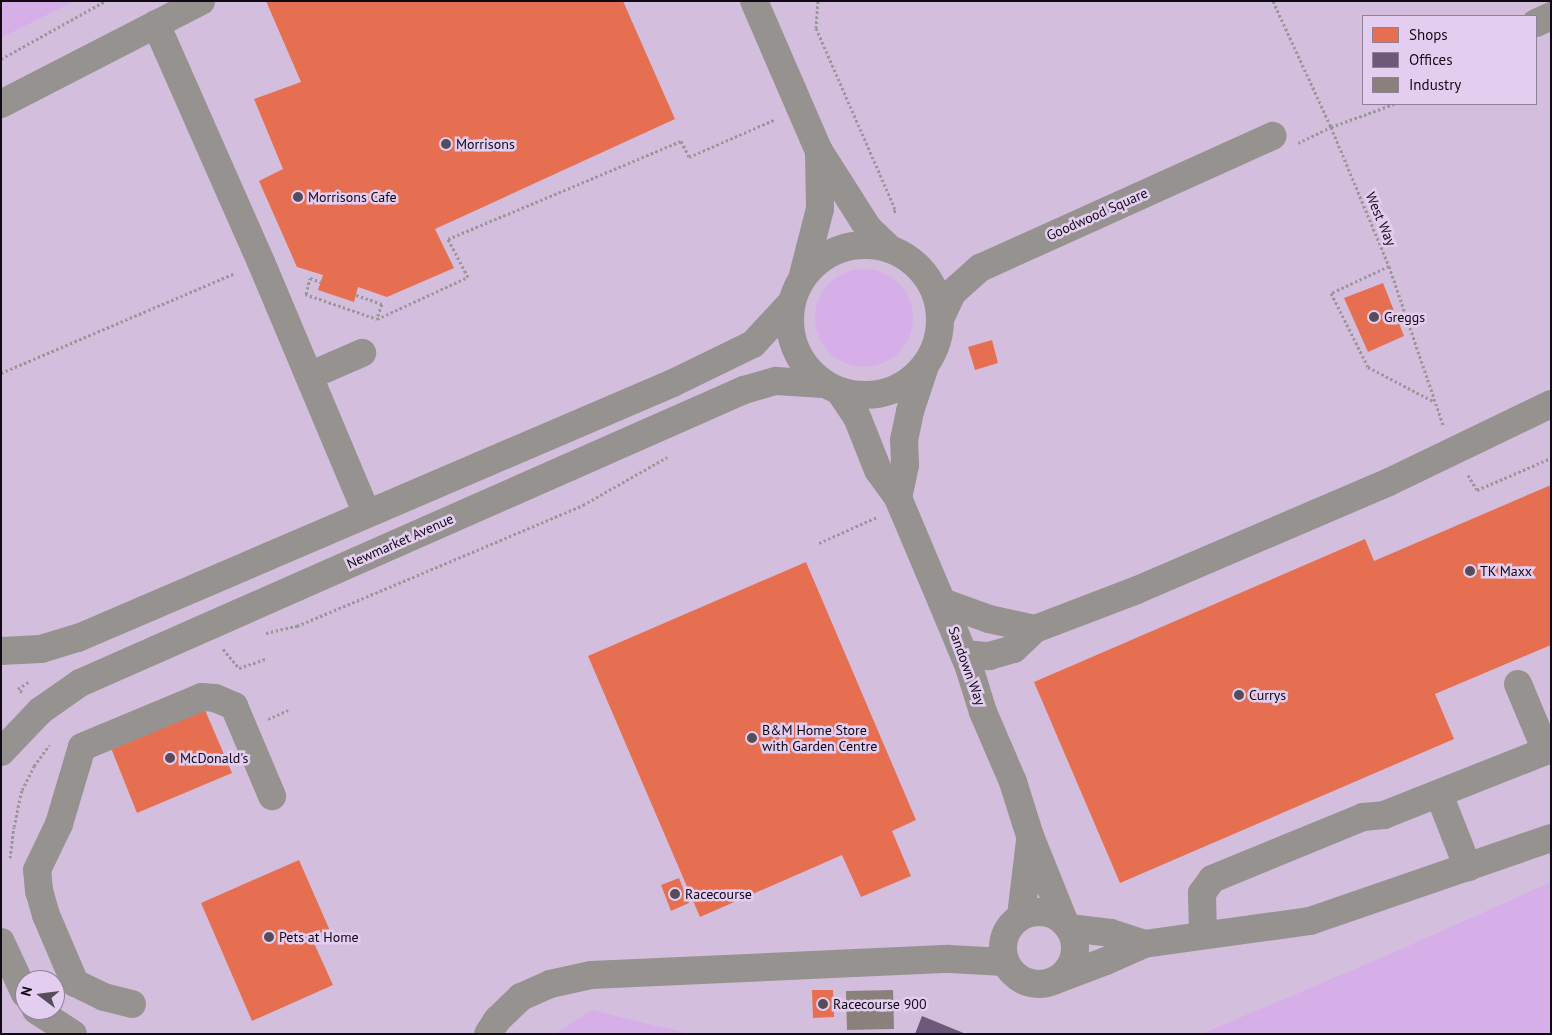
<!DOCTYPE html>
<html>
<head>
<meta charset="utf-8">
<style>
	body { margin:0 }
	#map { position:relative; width:1552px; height:1035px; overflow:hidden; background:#d5c9db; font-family:"PT Sans",sans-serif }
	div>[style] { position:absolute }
	.built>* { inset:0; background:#d3bfdd }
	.green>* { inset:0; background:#d6afe8 }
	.round { border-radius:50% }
	.shops>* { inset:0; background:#e76f51 }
	.offices>* { inset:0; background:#6d597a }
	.industry>* { inset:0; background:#8a817c }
	.path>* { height:3px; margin-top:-1.5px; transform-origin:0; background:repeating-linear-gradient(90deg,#9b969a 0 2.5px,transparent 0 5px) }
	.minor>* { height:28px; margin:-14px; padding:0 14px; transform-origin:14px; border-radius:14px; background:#969290 }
	.minor>.ring { margin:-14px; padding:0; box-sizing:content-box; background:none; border:28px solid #969290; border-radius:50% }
	.dots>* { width:14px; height:14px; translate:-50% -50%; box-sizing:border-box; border:2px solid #e4cef0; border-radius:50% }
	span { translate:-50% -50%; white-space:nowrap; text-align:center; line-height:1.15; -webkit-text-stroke:5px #e4cef0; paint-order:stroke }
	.poi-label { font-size:14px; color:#110915 }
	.left { translate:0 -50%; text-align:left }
	.street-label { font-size:14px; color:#110915 }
	.frame { position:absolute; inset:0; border:2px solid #110915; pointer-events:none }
	.legend { position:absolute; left:1362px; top:15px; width:175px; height:90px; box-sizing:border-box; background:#e4cef0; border:1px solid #907f98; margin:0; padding:6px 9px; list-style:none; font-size:15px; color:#110915 }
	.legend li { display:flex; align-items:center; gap:10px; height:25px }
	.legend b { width:25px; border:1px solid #907f98 }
	.north { position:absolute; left:15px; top:970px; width:50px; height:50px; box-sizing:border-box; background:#e4cef0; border:1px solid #907f98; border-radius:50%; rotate:285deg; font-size:14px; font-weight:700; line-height:20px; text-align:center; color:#110915 }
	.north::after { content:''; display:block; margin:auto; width:18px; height:22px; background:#564c5a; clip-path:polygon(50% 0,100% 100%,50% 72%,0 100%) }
</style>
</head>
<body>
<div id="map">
	<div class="built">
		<div style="clip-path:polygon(evenodd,75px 1px,1551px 1px,1551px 882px,1385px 956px,1201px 1034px,691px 1034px,592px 1010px,554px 1034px,1px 1034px,1px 38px,75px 1px,1363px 16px,1536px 16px,1536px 104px,1363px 104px,1363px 16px,75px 1px,25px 980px,55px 980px,55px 1010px,25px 1010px,25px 980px)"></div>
	</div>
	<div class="green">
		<div style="clip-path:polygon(1px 1px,75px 1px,1px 38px)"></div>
		<div class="round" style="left:815px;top:269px;width:98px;height:98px"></div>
		<div style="clip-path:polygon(1551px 882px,1551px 1034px,1201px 1034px,1385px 956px)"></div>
		<div style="clip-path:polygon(592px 1010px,691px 1034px,554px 1034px)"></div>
	</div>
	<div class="shops">
		<div style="clip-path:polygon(266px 1px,623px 1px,675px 119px,435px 229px,454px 268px,387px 297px,358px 287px,354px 302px,318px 290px,323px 275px,297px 267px,259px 181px,283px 169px,254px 99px,301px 82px)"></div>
		<div style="clip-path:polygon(1383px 283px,1404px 336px,1368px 352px,1344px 298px)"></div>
		<div style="clip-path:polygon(992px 340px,998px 363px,975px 370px,968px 347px)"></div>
		<div style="clip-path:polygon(1551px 485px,1551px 645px,1435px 694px,1454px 739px,1120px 883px,1034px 682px,1365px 539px,1374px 561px)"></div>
		<div style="clip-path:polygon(806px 562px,916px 820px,892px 831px,911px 876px,861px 897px,842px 855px,700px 917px,588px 656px)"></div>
		<div style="clip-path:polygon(202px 703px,232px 773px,137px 813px,109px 743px)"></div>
		<div style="clip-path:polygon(299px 860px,331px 933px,313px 941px,333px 985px,252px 1021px,201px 903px)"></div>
		<div style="clip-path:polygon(679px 878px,689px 903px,671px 911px,661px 885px)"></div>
		<div style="clip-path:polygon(812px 990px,833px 990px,834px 1017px,813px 1018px)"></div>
	</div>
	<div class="offices">
		<div style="clip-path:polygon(922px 1016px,966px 1034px,915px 1034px)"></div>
	</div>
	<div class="industry">
		<div style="clip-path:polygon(893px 990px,894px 1029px,847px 1030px,846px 991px)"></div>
	</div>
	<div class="path">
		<div style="left:818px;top:1px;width:27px;rotate:94deg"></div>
		<div style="left:816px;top:28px;width:200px;rotate:66.4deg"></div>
		<div style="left:896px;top:211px;width:5px;rotate:169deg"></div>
		<div style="left:1273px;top:1px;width:139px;rotate:65.3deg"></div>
		<div style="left:1331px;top:127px;width:151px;rotate:67.4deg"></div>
		<div style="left:1389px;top:266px;width:168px;rotate:71.2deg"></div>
		<div style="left:1px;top:59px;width:119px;rotate:-29.1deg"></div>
		<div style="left:1298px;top:143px;width:37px;rotate:-26deg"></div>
		<div style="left:1331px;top:127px;width:67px;rotate:-20.1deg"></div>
		<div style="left:1389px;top:266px;width:64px;rotate:155deg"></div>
		<div style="left:1331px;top:293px;width:83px;rotate:63.4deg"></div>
		<div style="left:1368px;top:367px;width:73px;rotate:27.6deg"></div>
		<div style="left:305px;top:294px;width:76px;rotate:19.1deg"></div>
		<div style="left:377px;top:319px;width:100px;rotate:-24.8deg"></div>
		<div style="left:468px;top:277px;width:43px;rotate:-117.8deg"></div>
		<div style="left:448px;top:239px;width:253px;rotate:-22.8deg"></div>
		<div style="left:681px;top:141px;width:18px;rotate:63deg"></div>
		<div style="left:689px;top:157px;width:95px;rotate:-23.6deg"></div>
		<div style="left:306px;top:294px;width:16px;rotate:-76deg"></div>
		<div style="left:310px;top:278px;width:12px;rotate:20deg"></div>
		<div style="left:356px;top:295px;width:28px;rotate:19deg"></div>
		<div style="left:382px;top:304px;width:15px;rotate:110deg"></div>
		<div style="left:1px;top:373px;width:255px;rotate:-23.1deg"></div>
		<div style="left:1468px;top:475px;width:17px;rotate:59deg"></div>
		<div style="left:1477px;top:490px;width:81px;rotate:-23.4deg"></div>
		<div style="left:819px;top:543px;width:64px;rotate:-24.1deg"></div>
		<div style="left:266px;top:633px;width:32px;rotate:-13deg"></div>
		<div style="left:297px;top:626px;width:311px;rotate:-22.9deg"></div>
		<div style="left:583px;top:505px;width:97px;rotate:-29.7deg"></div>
		<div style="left:223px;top:649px;width:25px;rotate:50deg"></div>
		<div style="left:239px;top:668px;width:28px;rotate:-19deg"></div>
		<div style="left:22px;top:692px;width:5px;rotate:-143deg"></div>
		<div style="left:18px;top:689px;width:14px;rotate:-34deg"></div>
		<div style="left:268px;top:719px;width:22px;rotate:-24deg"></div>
		<div style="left:10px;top:858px;width:31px;rotate:-83deg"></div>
		<div style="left:14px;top:827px;width:38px;rotate:-78deg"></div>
		<div style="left:22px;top:790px;width:27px;rotate:-63deg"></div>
		<div style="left:34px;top:766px;width:26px;rotate:-54deg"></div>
	</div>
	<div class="minor">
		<div style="left:754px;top:1px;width:163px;rotate:66.6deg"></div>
		<div style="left:819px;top:151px;width:91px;rotate:57.5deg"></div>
		<div style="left:868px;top:228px;width:29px;rotate:44deg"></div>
		<div style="left:1536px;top:23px;width:17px;rotate:-25deg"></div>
		<div style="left:156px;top:24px;width:260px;rotate:66.2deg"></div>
		<div style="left:261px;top:262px;width:273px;rotate:67.2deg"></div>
		<div style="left:1px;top:104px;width:225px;rotate:-27.2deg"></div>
		<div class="ring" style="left:790px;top:245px;width:122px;height:122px"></div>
		<div style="left:803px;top:275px;width:68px;rotate:-75.6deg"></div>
		<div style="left:820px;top:209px;width:58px;rotate:-91deg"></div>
		<div style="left:941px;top:317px;width:26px;rotate:-65deg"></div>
		<div style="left:952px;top:293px;width:38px;rotate:-42deg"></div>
		<div style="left:980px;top:268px;width:321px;rotate:-24.3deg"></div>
		<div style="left:309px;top:376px;width:58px;rotate:-23.5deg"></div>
		<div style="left:840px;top:392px;width:30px;rotate:56deg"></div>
		<div style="left:857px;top:417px;width:57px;rotate:68.4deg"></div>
		<div style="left:878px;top:470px;width:34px;rotate:54deg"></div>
		<div style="left:898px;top:498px;width:113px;rotate:67.1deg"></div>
		<div style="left:942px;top:602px;width:70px;rotate:67.4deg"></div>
		<div style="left:969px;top:667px;width:47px;rotate:72.7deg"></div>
		<div style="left:983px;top:712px;width:76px;rotate:66.8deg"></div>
		<div style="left:1013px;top:782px;width:57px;rotate:72.5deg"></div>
		<div style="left:1030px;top:836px;width:94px;rotate:68.1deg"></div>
		<div style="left:898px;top:498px;width:34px;rotate:-78deg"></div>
		<div style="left:905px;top:465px;width:25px;rotate:-92deg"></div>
		<div style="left:904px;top:440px;width:30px;rotate:-78deg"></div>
		<div style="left:910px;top:411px;width:44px;rotate:-71.6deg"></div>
		<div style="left:942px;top:602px;width:50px;rotate:19.9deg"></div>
		<div style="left:989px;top:619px;width:47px;rotate:12.3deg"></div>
		<div style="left:1px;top:651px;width:40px;rotate:-2.9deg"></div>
		<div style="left:41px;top:649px;width:39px;rotate:-17deg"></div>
		<div style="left:78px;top:638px;width:647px;rotate:-23.2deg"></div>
		<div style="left:673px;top:383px;width:89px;rotate:-26deg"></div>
		<div style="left:753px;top:344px;width:56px;rotate:-47.2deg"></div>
		<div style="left:964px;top:654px;width:25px;rotate:5deg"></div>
		<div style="left:989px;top:656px;width:26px;rotate:-16deg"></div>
		<div style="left:1014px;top:649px;width:29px;rotate:-44deg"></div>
		<div style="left:1035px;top:629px;width:109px;rotate:-20.9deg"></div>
		<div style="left:1137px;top:590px;width:274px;rotate:-23.2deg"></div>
		<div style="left:1389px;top:482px;width:180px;rotate:-25.7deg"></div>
		<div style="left:1518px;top:684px;width:73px;rotate:67.3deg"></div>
		<div style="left:1px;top:752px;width:57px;rotate:-46.4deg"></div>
		<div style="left:40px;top:711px;width:49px;rotate:-35deg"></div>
		<div style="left:80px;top:683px;width:726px;rotate:-23.81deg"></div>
		<div style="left:744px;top:390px;width:33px;rotate:-16deg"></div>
		<div style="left:776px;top:381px;width:47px;rotate:3.7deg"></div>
		<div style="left:1439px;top:794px;width:79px;rotate:68.6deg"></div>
		<div class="ring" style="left:1003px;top:912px;width:44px;height:44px"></div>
		<div style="left:1021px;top:916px;width:77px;rotate:-83.2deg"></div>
		<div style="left:1069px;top:928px;width:42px;rotate:6.8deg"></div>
		<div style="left:1111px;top:933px;width:35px;rotate:18deg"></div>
		<div style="left:1203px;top:935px;width:42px;rotate:-91.4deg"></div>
		<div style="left:1202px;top:893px;width:17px;rotate:-54deg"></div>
		<div style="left:1212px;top:879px;width:163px;rotate:-22.3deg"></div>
		<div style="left:1363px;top:817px;width:21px;rotate:-5deg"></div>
		<div style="left:1384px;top:815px;width:180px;rotate:-21.6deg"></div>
		<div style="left:1px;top:942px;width:57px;rotate:65.2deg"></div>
		<div style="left:1056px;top:980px;width:53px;rotate:-20.8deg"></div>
		<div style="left:1106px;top:961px;width:42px;rotate:-24.1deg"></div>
		<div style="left:1144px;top:944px;width:168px;rotate:-7.9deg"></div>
		<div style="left:1310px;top:921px;width:255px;rotate:-19deg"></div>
		<div style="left:132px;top:1004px;width:29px;rotate:-166deg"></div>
		<div style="left:104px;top:997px;width:32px;rotate:-154deg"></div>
		<div style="left:75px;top:983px;width:74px;rotate:-113.1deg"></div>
		<div style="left:46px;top:915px;width:25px;rotate:-106deg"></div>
		<div style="left:39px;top:891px;width:21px;rotate:-95deg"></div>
		<div style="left:37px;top:870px;width:51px;rotate:-64.4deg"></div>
		<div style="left:59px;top:824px;width:80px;rotate:-73.4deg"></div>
		<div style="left:82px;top:747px;width:130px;rotate:-22.6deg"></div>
		<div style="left:202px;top:697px;width:13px;rotate:4deg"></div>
		<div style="left:215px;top:698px;width:21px;rotate:23deg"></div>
		<div style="left:234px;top:706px;width:98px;rotate:67.1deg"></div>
		<div style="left:36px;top:1010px;width:44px;rotate:33deg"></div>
		<div style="left:488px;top:1034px;width:17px;rotate:-57deg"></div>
		<div style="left:497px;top:1020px;width:33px;rotate:-44deg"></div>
		<div style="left:521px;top:997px;width:32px;rotate:-24deg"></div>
		<div style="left:550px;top:984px;width:42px;rotate:-12.4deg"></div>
		<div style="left:591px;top:975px;width:358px;rotate:-2.6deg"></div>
		<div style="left:949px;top:959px;width:56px;rotate:3.1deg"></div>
	</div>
	<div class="dots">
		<div style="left:446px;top:144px;background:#564c5a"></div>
		<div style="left:298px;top:197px;background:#564c5a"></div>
		<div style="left:1374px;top:317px;background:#564c5a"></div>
		<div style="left:1470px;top:571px;background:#564c5a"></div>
		<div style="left:1239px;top:695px;background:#564c5a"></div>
		<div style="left:752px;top:738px;background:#564c5a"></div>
		<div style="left:170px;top:758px;background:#564c5a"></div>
		<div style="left:675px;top:894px;background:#564c5a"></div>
		<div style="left:269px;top:937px;background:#564c5a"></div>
		<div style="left:823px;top:1004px;background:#564c5a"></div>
	</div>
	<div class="poi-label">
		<span class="left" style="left:456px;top:144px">Morrisons</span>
		<span class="left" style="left:308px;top:197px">Morrisons Cafe</span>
		<span class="left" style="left:1384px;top:317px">Greggs</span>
		<span class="left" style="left:1480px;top:571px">TK Maxx</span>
		<span class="left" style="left:1249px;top:695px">Currys</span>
		<span class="left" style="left:762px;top:738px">B&amp;M Home Store<br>with Garden Centre</span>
		<span class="left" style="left:180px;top:758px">McDonald's</span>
		<span class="left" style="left:685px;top:894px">Racecourse</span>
		<span class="left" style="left:279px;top:937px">Pets at Home</span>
		<span class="left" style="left:833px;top:1004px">Racecourse 900</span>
	</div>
	<div class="street-label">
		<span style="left:1097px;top:214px;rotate:-24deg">Goodwood Square</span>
		<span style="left:1381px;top:219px;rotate:67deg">West Way</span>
		<span style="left:400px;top:541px;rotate:-24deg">Newmarket Avenue</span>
		<span style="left:967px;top:666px;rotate:70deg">Sandown Way</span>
	</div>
	<div class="frame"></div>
	<ul class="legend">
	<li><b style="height:14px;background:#e76f51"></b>Shops</li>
	<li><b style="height:14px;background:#6d597a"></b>Offices</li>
	<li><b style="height:14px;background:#8a817c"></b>Industry</li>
	</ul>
	<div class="north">N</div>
</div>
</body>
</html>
